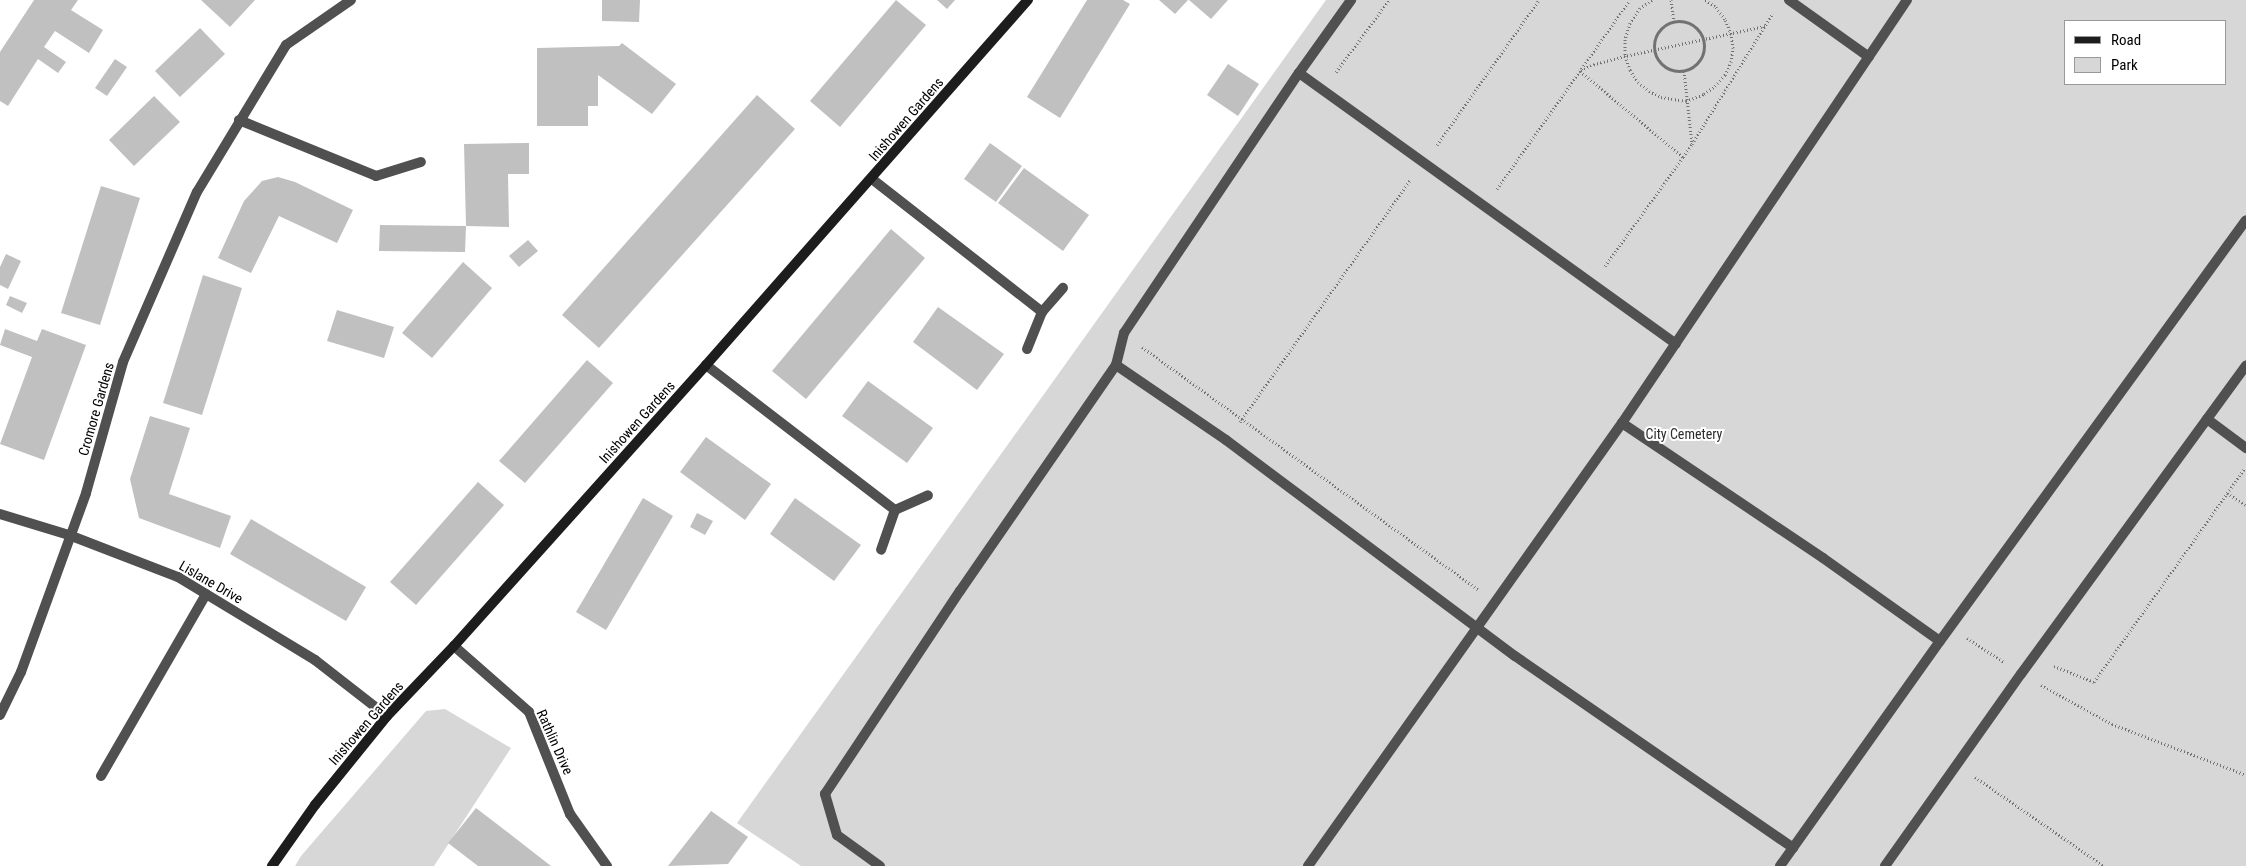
<!DOCTYPE html>
<html>
<head>
<meta charset="utf-8">
<style>
	body { margin:0 }
	#map { position:relative; width:2246px; height:866px; overflow:hidden; background:#fff; font-family:"Roboto Condensed",sans-serif }
	div>[style] { position:absolute }
	.green>* { inset:0; background:#d7d7d7 }
	.building>* { inset:0; background:#c0c0c0 }
	.path>* { height:3px; margin-top:-1.5px; transform-origin:0; background:repeating-linear-gradient(90deg,#727272 0 1px,transparent 0 3.5px) }
	.path>.ring { margin:-1.5px; padding:0; box-sizing:content-box; background:none; border:3px solid #727272; border-radius:50% }
	.lane>* { height:10px; margin:-5px; padding:0 5px; transform-origin:5px; border-radius:5px; background:#505050 }
	.street>* { height:10px; margin:-5px; padding:0 5px; transform-origin:5px; border-radius:5px; background:#505050 }
	.secondary>* { height:10px; margin:-5px; padding:0 5px; transform-origin:5px; border-radius:5px; background:#1d1d1d }
	span { translate:-50% -50%; white-space:nowrap; text-align:center; line-height:1.15; -webkit-text-stroke:4px #fff; paint-order:stroke }
	.street-label { font-size:14px; color:#000 }
	.park-label { font-size:14px; color:#2e2e2e }
	.legend { position:absolute; left:2064px; top:20px; width:162px; height:65px; box-sizing:border-box; background:#fff; border:1px solid #999; margin:0; padding:6px 9px; list-style:none; font-size:15px; color:#000 }
	.legend li { display:flex; align-items:center; gap:10px; height:25px }
	.legend b { width:25px; border:1px solid #999 }
</style>
</head>
<body>
<div id="map">
	<div class="green">
		<div style="clip-path:polygon(evenodd,1326px 0,2246px 0,2246px 866px,801px 866px,737px 823px,1326px 0,2065px 21px,2225px 21px,2225px 84px,2065px 84px,2065px 21px)"></div>
		<div style="clip-path:polygon(445px 709px,511px 748px,434px 866px,295px 866px,301px 856px,426px 711px)"></div>
	</div>
	<div class="building">
		<div style="clip-path:polygon(34px 0,78px 0,71px 10px,103px 30px,89px 53px,55px 31px,44px 47px,66px 62px,58px 73px,38px 59px,8px 106px,0 101px,0 52px)"></div>
		<div style="clip-path:polygon(201px 0,255px 0,230px 27px)"></div>
		<div style="clip-path:polygon(602px 0,640px 0,639px 22px,602px 21px)"></div>
		<div style="clip-path:polygon(896px 0,926px 25px,840px 127px,810px 101px)"></div>
		<div style="clip-path:polygon(937px 0,955px 0,947px 9px)"></div>
		<div style="clip-path:polygon(1087px 0,1123px 0,1130px 4px,1060px 118px,1027px 97px)"></div>
		<div style="clip-path:polygon(1159px 0,1188px 0,1175px 14px)"></div>
		<div style="clip-path:polygon(1189px 0,1228px 0,1211px 19px)"></div>
		<div style="clip-path:polygon(200px 28px,225px 54px,180px 97px,155px 71px)"></div>
		<div style="clip-path:polygon(622px 43px,676px 84px,652px 114px,598px 75px,598px 106px,588px 106px,588px 126px,537px 126px,537px 48px,619px 46px)"></div>
		<div style="clip-path:polygon(115px 59px,127px 67px,107px 96px,95px 88px)"></div>
		<div style="clip-path:polygon(1228px 64px,1259px 84px,1238px 116px,1207px 95px)"></div>
		<div style="clip-path:polygon(757px 95px,795px 129px,599px 348px,562px 315px)"></div>
		<div style="clip-path:polygon(154px 96px,180px 122px,134px 166px,109px 140px)"></div>
		<div style="clip-path:polygon(529px 143px,529px 174px,508px 174px,509px 227px,466px 226px,464px 144px)"></div>
		<div style="clip-path:polygon(990px 143px,1022px 166px,996px 202px,964px 179px)"></div>
		<div style="clip-path:polygon(1024px 168px,1089px 215px,1063px 251px,998px 203px)"></div>
		<div style="clip-path:polygon(278px 177px,295px 182px,353px 210px,337px 243px,279px 216px,251px 273px,218px 258px,244px 201px,262px 181px)"></div>
		<div style="clip-path:polygon(101px 186px,140px 198px,100px 325px,61px 313px)"></div>
		<div style="clip-path:polygon(380px 225px,466px 226px,465px 252px,379px 251px)"></div>
		<div style="clip-path:polygon(891px 229px,925px 258px,806px 399px,772px 371px)"></div>
		<div style="clip-path:polygon(528px 240px,538px 251px,519px 267px,509px 256px)"></div>
		<div style="clip-path:polygon(6px 254px,21px 261px,8px 289px,0 285px,0 267px)"></div>
		<div style="clip-path:polygon(463px 262px,492px 288px,432px 358px,402px 333px)"></div>
		<div style="clip-path:polygon(203px 275px,242px 288px,202px 415px,163px 403px)"></div>
		<div style="clip-path:polygon(10px 296px,27px 303px,22px 313px,6px 305px)"></div>
		<div style="clip-path:polygon(938px 307px,1004px 354px,977px 390px,913px 342px)"></div>
		<div style="clip-path:polygon(337px 310px,394px 327px,384px 358px,327px 341px)"></div>
		<div style="clip-path:polygon(5px 329px,37px 341px,42px 329px,86px 345px,44px 460px,0 444px,32px 357px,0 345px)"></div>
		<div style="clip-path:polygon(587px 360px,613px 383px,525px 483px,499px 461px)"></div>
		<div style="clip-path:polygon(868px 381px,933px 428px,907px 463px,842px 416px)"></div>
		<div style="clip-path:polygon(150px 416px,190px 428px,169px 494px,231px 516px,220px 548px,139px 518px,130px 479px)"></div>
		<div style="clip-path:polygon(706px 437px,771px 484px,745px 520px,680px 472px)"></div>
		<div style="clip-path:polygon(478px 482px,504px 505px,416px 605px,390px 582px)"></div>
		<div style="clip-path:polygon(643px 498px,673px 516px,606px 630px,576px 612px)"></div>
		<div style="clip-path:polygon(795px 498px,861px 545px,834px 581px,770px 534px)"></div>
		<div style="clip-path:polygon(697px 513px,713px 521px,705px 535px,690px 527px)"></div>
		<div style="clip-path:polygon(251px 519px,366px 587px,346px 621px,230px 554px)"></div>
		<div style="clip-path:polygon(476px 808px,506px 831px,551px 866px,478px 866px,448px 843px)"></div>
		<div style="clip-path:polygon(711px 811px,748px 837px,728px 864px,668px 866px)"></div>
	</div>
	<div class="path">
		<div style="left:1652px;top:0;width:14px;rotate:146deg"></div>
		<div style="left:1640px;top:8px;width:18px;rotate:124deg"></div>
		<div style="left:1630px;top:23px;width:17px;rotate:107deg"></div>
		<div style="left:1625px;top:39px;width:17px;rotate:90deg"></div>
		<div style="left:1625px;top:56px;width:15px;rotate:70deg"></div>
		<div style="left:1630px;top:70px;width:14px;rotate:56deg"></div>
		<div style="left:1638px;top:82px;width:14px;rotate:39deg"></div>
		<div style="left:1649px;top:91px;width:13px;rotate:27deg"></div>
		<div style="left:1661px;top:97px;width:25px;rotate:9deg"></div>
		<div style="left:1686px;top:101px;width:19px;rotate:-21deg"></div>
		<div style="left:1704px;top:94px;width:14px;rotate:-36deg"></div>
		<div style="left:1715px;top:86px;width:15px;rotate:-48deg"></div>
		<div style="left:1725px;top:75px;width:14px;rotate:-65deg"></div>
		<div style="left:1731px;top:62px;width:14px;rotate:-82deg"></div>
		<div style="left:1733px;top:48px;width:14px;rotate:-98deg"></div>
		<div style="left:1731px;top:34px;width:16px;rotate:-112deg"></div>
		<div style="left:1725px;top:19px;width:16px;rotate:-128deg"></div>
		<div style="left:1715px;top:6px;width:12px;rotate:-149deg"></div>
		<div style="left:1671px;top:0;width:21px;rotate:82deg"></div>
		<div class="ring" style="left:1654px;top:21px;width:47px;height:47px"></div>
		<div style="left:1765px;top:26px;width:143px;rotate:167.9deg"></div>
		<div style="left:1625px;top:56px;width:35px;rotate:165deg"></div>
		<div style="left:1591px;top:65px;width:13px;rotate:151deg"></div>
		<div style="left:1580px;top:71px;width:134px;rotate:39.9deg"></div>
		<div style="left:1683px;top:157px;width:16px;rotate:-55deg"></div>
		<div style="left:1692px;top:144px;width:154px;rotate:-58.3deg"></div>
		<div style="left:1684px;top:71px;width:73px;rotate:83.7deg"></div>
		<div style="left:1336px;top:72px;width:89px;rotate:-53.6deg"></div>
		<div style="left:1437px;top:145px;width:177px;rotate:-54.9deg"></div>
		<div style="left:1497px;top:189px;width:231px;rotate:-54.9deg"></div>
		<div style="left:1605px;top:266px;width:134px;rotate:-54.4deg"></div>
		<div style="left:1142px;top:347px;width:414px;rotate:35.8deg"></div>
		<div style="left:1240px;top:422px;width:296px;rotate:-54.9deg"></div>
		<div style="left:2227px;top:493px;width:22px;rotate:32deg"></div>
		<div style="left:1967px;top:638px;width:44px;rotate:33deg"></div>
		<div style="left:2054px;top:666px;width:43px;rotate:21.8deg"></div>
		<div style="left:2094px;top:682px;width:261px;rotate:-54.8deg"></div>
		<div style="left:2041px;top:685px;width:81px;rotate:28.8deg"></div>
		<div style="left:2112px;top:724px;width:143px;rotate:20.8deg"></div>
		<div style="left:1975px;top:777px;width:157px;rotate:34.6deg"></div>
	</div>
	<div class="lane">
		<div style="left:1789px;top:0;width:98px;rotate:35.5deg"></div>
		<div style="left:1299px;top:73px;width:464px;rotate:35.7deg"></div>
		<div style="left:1116px;top:365px;width:133px;rotate:34.3deg"></div>
		<div style="left:1226px;top:440px;width:361px;rotate:36.8deg"></div>
		<div style="left:1515px;top:656px;width:338px;rotate:34.6deg"></div>
		<div style="left:2207px;top:419px;width:49px;rotate:36.6deg"></div>
		<div style="left:1622px;top:423px;width:242px;rotate:33.9deg"></div>
		<div style="left:1823px;top:558px;width:143px;rotate:35.4deg"></div>
		<div style="left:101px;top:776px;width:210px;rotate:-60deg"></div>
		<div style="left:880px;top:866px;width:53px;rotate:-144.2deg"></div>
		<div style="left:837px;top:835px;width:43px;rotate:-106.3deg"></div>
		<div style="left:825px;top:794px;width:244px;rotate:-56.4deg"></div>
		<div style="left:960px;top:591px;width:275px;rotate:-55.4deg"></div>
		<div style="left:1116px;top:365px;width:33px;rotate:-76deg"></div>
		<div style="left:1124px;top:333px;width:313px;rotate:-56.1deg"></div>
		<div style="left:1299px;top:73px;width:90px;rotate:-54.5deg"></div>
		<div style="left:1308px;top:866px;width:543px;rotate:-54.67deg"></div>
		<div style="left:1622px;top:423px;width:510px;rotate:-56.03deg"></div>
		<div style="left:1780px;top:866px;width:276px;rotate:-54.6deg"></div>
		<div style="left:1940px;top:641px;width:520px;rotate:-53.99deg"></div>
		<div style="left:1885px;top:866px;width:235px;rotate:-54.7deg"></div>
		<div style="left:2021px;top:674px;width:382px;rotate:-53.9deg"></div>
	</div>
	<div class="street">
		<div style="left:239px;top:120px;width:148px;rotate:22.2deg"></div>
		<div style="left:376px;top:176px;width:47px;rotate:-17.3deg"></div>
		<div style="left:872px;top:179px;width:216px;rotate:38deg"></div>
		<div style="left:1042px;top:312px;width:40px;rotate:112deg"></div>
		<div style="left:1042px;top:312px;width:32px;rotate:-49deg"></div>
		<div style="left:706px;top:365px;width:238px;rotate:37.5deg"></div>
		<div style="left:895px;top:510px;width:42px;rotate:109.3deg"></div>
		<div style="left:895px;top:510px;width:36px;rotate:-24deg"></div>
		<div style="left:0;top:514px;width:72px;rotate:16.9deg"></div>
		<div style="left:69px;top:535px;width:117px;rotate:21.1deg"></div>
		<div style="left:178px;top:577px;width:160px;rotate:31.2deg"></div>
		<div style="left:315px;top:660px;width:91px;rotate:37.9deg"></div>
		<div style="left:454px;top:646px;width:100px;rotate:41.3deg"></div>
		<div style="left:529px;top:712px;width:110px;rotate:68.1deg"></div>
		<div style="left:570px;top:814px;width:64px;rotate:54.6deg"></div>
		<div style="left:0;top:715px;width:48px;rotate:-64deg"></div>
		<div style="left:21px;top:672px;width:190px;rotate:-70deg"></div>
		<div style="left:86px;top:493px;width:136px;rotate:-74.2deg"></div>
		<div style="left:123px;top:362px;width:185px;rotate:-66.5deg"></div>
		<div style="left:197px;top:192px;width:172px;rotate:-58.8deg"></div>
		<div style="left:286px;top:45px;width:79px;rotate:-34.7deg"></div>
	</div>
	<div class="secondary">
		<div style="left:272px;top:866px;width:75px;rotate:-54.8deg"></div>
		<div style="left:315px;top:805px;width:114px;rotate:-51deg"></div>
		<div style="left:387px;top:716px;width:97px;rotate:-46.3deg"></div>
		<div style="left:454px;top:646px;width:377px;rotate:-48.1deg"></div>
		<div style="left:706px;top:365px;width:487px;rotate:-48.6deg"></div>
	</div>
	<div class="street-label">
		<span style="left:906px;top:119px;rotate:-49deg">Inishowen Gardens</span>
		<span style="left:96px;top:409px;rotate:-74deg">Cromore Gardens</span>
		<span style="left:637px;top:422px;rotate:-48deg">Inishowen Gardens</span>
		<span style="left:211px;top:582px;rotate:30deg">Lislane Drive</span>
		<span style="left:366px;top:723px;rotate:-49deg">Inishowen Gardens</span>
		<span style="left:555px;top:742px;rotate:66deg">Rathlin Drive</span>
	</div>
	<div class="park-label">
		<span style="left:1684px;top:434px">City Cemetery</span>
	</div>
	<ul class="legend">
	<li><b style="height:6px;background:#1d1d1d"></b>Road</li>
	<li><b style="height:14px;background:#d7d7d7"></b>Park</li>
	</ul>
</div>
</body>
</html>
